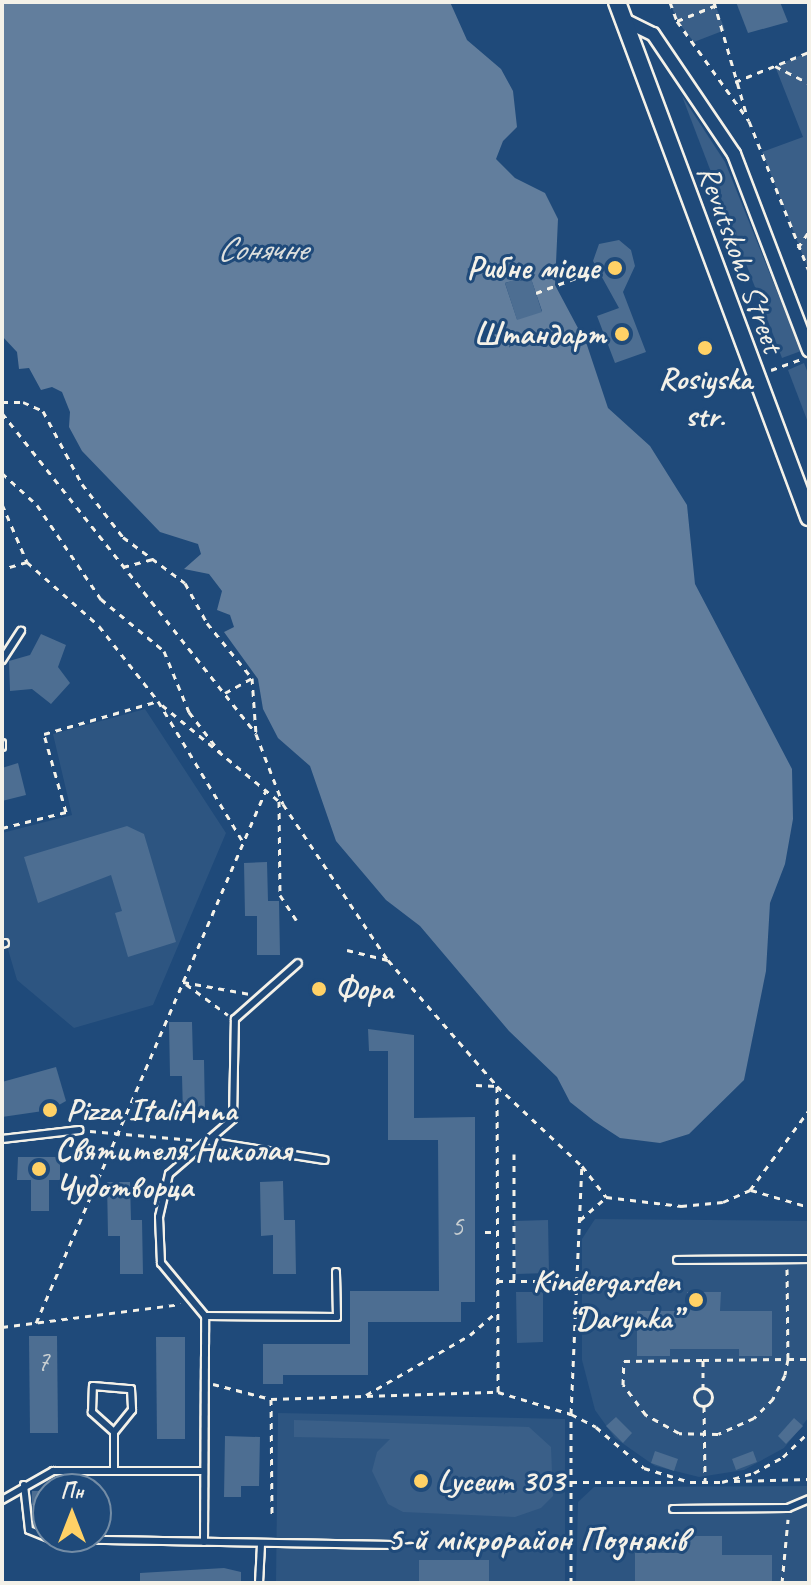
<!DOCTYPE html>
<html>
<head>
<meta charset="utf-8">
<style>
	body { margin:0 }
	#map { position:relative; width:811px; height:1585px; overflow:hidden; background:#1f4a7a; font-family:Caveat,sans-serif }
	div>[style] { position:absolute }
	.built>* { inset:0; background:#2d5581 }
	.green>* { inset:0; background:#3a5f88 }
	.water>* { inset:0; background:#627e9d }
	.building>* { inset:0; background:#4d6e92 }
	.path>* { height:3px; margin-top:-1.5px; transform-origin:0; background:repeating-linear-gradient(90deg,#f4f1e8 0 6px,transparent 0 12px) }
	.path>.ring { margin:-1.5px; padding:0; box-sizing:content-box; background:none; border:3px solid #f4f1e8; border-radius:50% }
	.roads { filter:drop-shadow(2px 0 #f4f1e8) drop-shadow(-2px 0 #f4f1e8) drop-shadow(0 2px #f4f1e8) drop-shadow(0 -2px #f4f1e8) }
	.lane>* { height:6px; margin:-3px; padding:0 3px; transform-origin:3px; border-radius:3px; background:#1f4a7a }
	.street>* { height:12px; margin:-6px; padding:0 6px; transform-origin:6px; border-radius:6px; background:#1f4a7a }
	.secondary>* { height:16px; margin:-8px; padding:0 8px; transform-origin:8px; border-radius:8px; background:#1f4a7a }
	.dots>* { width:22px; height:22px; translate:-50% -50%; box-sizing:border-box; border:4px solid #1f4a7a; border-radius:50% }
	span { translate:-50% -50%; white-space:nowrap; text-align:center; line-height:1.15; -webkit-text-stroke:6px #1f4a7a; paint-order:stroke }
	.number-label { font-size:28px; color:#cad0d2 }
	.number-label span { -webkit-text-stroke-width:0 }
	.street-label { font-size:32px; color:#f4f1e8 }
	.poi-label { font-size:32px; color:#f4f1e8; font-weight:700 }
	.right { translate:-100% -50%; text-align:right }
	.left { translate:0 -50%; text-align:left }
	.water-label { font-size:34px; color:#dee0dd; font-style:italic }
	.neighbourhood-label { font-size:34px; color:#f4f1e8; font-weight:700 }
	.frame { position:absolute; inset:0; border:4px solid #f4f1e8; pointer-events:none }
	.north { position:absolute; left:32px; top:1473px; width:80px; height:80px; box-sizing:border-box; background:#1f4a7a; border:2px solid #748da6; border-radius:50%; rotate:0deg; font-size:22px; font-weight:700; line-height:32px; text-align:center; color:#f4f1e8 }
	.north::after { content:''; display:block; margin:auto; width:28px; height:36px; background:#ffd166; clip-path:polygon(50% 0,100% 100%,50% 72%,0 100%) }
</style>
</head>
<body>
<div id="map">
	<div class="built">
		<div style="clip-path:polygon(145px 709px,226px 833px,153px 1005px,74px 1028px,17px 980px,2px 929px,2px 833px,72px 815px,53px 734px)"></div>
		<div style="clip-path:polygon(595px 1219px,809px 1221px,809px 1417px,784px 1448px,744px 1470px,699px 1477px,655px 1466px,615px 1438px,595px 1410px,582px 1360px,582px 1239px)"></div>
		<div style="clip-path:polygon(278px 1413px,565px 1419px,565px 1583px,276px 1583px)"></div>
		<div style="clip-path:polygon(809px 1486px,809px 1583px,576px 1583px,578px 1502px,594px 1487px)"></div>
	</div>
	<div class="green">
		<div style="clip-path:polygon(670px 2px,714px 2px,725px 30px,694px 42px,677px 21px)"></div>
		<div style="clip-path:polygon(809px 52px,809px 271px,762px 152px,803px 137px,775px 66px)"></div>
		<div style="clip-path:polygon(682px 96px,725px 162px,801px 351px,782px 358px)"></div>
		<div style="clip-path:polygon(804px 363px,809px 376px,809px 425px,788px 370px)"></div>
		<div style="clip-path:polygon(548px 1220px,549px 1273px,516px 1274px,514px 1221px)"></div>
		<div style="clip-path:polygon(516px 1292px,543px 1292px,543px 1342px,517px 1343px)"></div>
		<div style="clip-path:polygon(294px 1420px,529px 1427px,551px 1447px,553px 1496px,541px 1508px,515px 1517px,403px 1512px,388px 1504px,372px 1471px,377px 1452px,390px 1439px,294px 1437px)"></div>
	</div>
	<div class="water">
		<div style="clip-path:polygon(evenodd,2px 2px,450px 2px,467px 40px,501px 69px,513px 91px,517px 127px,503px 141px,496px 159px,515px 178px,545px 193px,558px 219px,555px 285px,587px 345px,608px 408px,650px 446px,687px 505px,695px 584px,792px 769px,793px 819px,785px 864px,770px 903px,766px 971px,744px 1080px,689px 1134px,660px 1143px,620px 1138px,594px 1121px,570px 1102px,557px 1077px,509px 1031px,420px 926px,386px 900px,336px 841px,310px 766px,278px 738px,263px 709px,258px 679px,224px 632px,234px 627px,230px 615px,217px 610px,222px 591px,209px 574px,184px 569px,201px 554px,198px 544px,160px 532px,82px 451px,69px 427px,70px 412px,62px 392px,52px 387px,41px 390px,29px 368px,19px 369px,17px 352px,2px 336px,2px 2px,530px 276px,542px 311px,517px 319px,505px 283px,530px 276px)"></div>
	</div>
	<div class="building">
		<div style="clip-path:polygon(736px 2px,780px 2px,788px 22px,748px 33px)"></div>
		<div style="clip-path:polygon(619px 240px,631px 250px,635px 266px,623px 292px,646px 352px,615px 363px,597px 316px,619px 308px,593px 261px,599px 244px)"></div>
		<div style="clip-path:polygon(530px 275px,542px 312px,517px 320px,505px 283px)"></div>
		<div style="clip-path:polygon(41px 634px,66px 645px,58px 667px,70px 683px,51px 704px,32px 689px,10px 691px,9px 661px,30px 655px)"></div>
		<div style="clip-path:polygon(18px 763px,26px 795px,2px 801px,2px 768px)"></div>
		<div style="clip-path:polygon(127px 826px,144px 834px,176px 942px,128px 957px,115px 913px,122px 911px,111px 875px,38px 903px,24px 857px)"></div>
		<div style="clip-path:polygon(267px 862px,268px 901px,279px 901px,280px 955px,257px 955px,257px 916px,245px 916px,244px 863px)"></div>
		<div style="clip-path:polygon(169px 1022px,192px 1022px,193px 1060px,204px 1060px,205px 1114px,183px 1115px,182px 1076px,170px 1076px)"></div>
		<div style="clip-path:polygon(368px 1029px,414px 1035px,414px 1118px,475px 1117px,475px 1302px,461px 1302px,461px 1322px,368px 1322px,368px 1375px,283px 1375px,283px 1384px,263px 1384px,263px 1344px,350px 1344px,350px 1291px,439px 1291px,438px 1140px,388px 1140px,388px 1051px,369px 1051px)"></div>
		<div style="clip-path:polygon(56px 1067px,66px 1101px,50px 1110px,2px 1117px,2px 1082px)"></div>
		<div style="clip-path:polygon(18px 1157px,60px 1157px,60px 1180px,49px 1180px,49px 1211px,31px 1211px,31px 1180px,17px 1180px)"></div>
		<div style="clip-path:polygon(283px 1181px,284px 1220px,295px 1220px,296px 1274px,273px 1274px,273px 1235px,261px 1236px,260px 1182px)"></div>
		<div style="clip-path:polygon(107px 1182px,130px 1182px,131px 1220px,142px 1220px,143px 1274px,120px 1274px,120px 1236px,108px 1236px)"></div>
		<div style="clip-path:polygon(687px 1292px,721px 1292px,720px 1311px,772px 1311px,772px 1356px,739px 1356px,739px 1349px,670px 1349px,670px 1356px,637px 1356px,637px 1311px,687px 1311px)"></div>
		<div style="clip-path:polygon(29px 1336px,57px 1336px,58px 1433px,30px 1433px)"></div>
		<div style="clip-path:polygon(156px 1337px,185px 1337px,185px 1439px,157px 1439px)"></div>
		<div style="clip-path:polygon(616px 1417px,632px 1433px,623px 1443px,606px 1426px)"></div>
		<div style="clip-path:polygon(794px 1418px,803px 1426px,786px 1444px,778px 1436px)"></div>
		<div style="clip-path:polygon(225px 1436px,260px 1437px,259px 1486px,241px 1486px,241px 1497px,224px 1497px)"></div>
		<div style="clip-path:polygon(655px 1451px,678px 1459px,674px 1471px,651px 1463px)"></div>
		<div style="clip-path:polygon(753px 1451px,757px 1462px,736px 1470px,732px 1459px)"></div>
		<div style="clip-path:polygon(32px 1491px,48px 1491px,48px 1505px,32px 1505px)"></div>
		<div style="clip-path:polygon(685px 1536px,722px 1536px,722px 1555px,772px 1555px,772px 1583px,635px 1583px,635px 1553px,685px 1553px)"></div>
		<div style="clip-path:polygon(419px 1560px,489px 1560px,489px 1583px,419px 1583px)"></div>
		<div style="clip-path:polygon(224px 1568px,241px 1572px,241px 1583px,140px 1583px,140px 1573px)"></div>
	</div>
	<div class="path">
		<div style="left:670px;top:2px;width:20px;rotate:70deg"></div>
		<div style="left:677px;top:21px;width:123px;rotate:54.2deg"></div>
		<div style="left:749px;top:121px;width:162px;rotate:68.2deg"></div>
		<div style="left:714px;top:2px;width:116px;rotate:73.9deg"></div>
		<div style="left:677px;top:21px;width:40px;rotate:-22deg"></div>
		<div style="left:775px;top:66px;width:38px;rotate:27deg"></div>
		<div style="left:735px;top:82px;width:80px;rotate:-22.1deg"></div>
		<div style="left:798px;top:248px;width:20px;rotate:-57deg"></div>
		<div style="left:536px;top:293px;width:65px;rotate:-20.7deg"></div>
		<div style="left:771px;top:370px;width:32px;rotate:-20deg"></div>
		<div style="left:726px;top:387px;width:16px;rotate:-22deg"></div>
		<div style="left:2px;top:402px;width:21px"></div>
		<div style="left:23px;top:402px;width:22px;rotate:24deg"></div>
		<div style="left:43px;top:411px;width:83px;rotate:61.9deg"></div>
		<div style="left:82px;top:484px;width:67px;rotate:52.3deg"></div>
		<div style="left:123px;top:537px;width:77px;rotate:36.6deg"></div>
		<div style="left:185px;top:583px;width:46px;rotate:61.2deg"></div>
		<div style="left:207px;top:623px;width:71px;rotate:50.7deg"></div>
		<div style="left:252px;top:678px;width:56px;rotate:85.9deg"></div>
		<div style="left:2px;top:413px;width:409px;rotate:51.6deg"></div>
		<div style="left:256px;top:734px;width:75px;rotate:68.9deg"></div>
		<div style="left:283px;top:804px;width:188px;rotate:56.1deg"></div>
		<div style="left:388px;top:960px;width:167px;rotate:49.1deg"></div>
		<div style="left:497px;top:1086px;width:117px;rotate:43.3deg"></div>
		<div style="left:582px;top:1166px;width:39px;rotate:52deg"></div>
		<div style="left:606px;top:1197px;width:76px;rotate:6.8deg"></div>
		<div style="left:681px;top:1206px;width:42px;rotate:-5.4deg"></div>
		<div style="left:723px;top:1202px;width:30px;rotate:-24deg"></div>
		<div style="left:750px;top:1190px;width:99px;rotate:-53.6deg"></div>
		<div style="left:2px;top:473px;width:47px;rotate:42.4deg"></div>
		<div style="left:37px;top:505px;width:114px;rotate:55.8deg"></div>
		<div style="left:101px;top:599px;width:82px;rotate:39.5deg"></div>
		<div style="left:164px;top:651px;width:66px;rotate:67.7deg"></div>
		<div style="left:189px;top:712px;width:51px;rotate:52.2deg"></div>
		<div style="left:2px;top:504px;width:63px;rotate:66.7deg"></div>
		<div style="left:27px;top:562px;width:26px;rotate:164deg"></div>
		<div style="left:27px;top:562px;width:96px;rotate:41.6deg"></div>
		<div style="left:99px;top:626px;width:95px;rotate:51.8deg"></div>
		<div style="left:158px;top:701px;width:165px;rotate:58.9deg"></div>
		<div style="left:123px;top:567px;width:31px;rotate:-15deg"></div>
		<div style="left:225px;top:693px;width:31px;rotate:-29deg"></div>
		<div style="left:162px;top:705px;width:153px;rotate:39.4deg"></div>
		<div style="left:279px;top:801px;width:94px;rotate:89.4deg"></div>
		<div style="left:280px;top:895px;width:30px;rotate:57deg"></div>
		<div style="left:2px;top:828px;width:66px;rotate:-14deg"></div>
		<div style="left:66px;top:812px;width:81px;rotate:-105.8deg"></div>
		<div style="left:44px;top:734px;width:119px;rotate:-16.1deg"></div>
		<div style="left:347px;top:950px;width:42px;rotate:13.7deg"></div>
		<div style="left:183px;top:982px;width:68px;rotate:10.2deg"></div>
		<div style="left:186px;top:984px;width:52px;rotate:36.4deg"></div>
		<div style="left:476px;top:1085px;width:21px;rotate:3deg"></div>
		<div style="left:497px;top:1086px;width:306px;rotate:89.8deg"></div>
		<div style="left:90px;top:1131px;width:104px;rotate:4.9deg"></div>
		<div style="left:514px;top:1154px;width:127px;rotate:90deg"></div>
		<div style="left:751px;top:1190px;width:60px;rotate:16.3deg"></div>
		<div style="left:580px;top:1220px;width:35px;rotate:-41deg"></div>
		<div style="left:485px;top:1232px;width:12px"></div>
		<div style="left:787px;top:1269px;width:90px;rotate:89.4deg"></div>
		<div style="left:788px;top:1359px;width:16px;rotate:101deg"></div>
		<div style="left:785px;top:1375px;width:27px;rotate:117deg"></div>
		<div style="left:773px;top:1399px;width:27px;rotate:135deg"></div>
		<div style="left:754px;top:1418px;width:39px;rotate:156deg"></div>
		<div style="left:718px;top:1434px;width:39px;rotate:-179deg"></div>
		<div style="left:679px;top:1433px;width:38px;rotate:-151deg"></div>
		<div style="left:646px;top:1415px;width:38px;rotate:-127deg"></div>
		<div style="left:623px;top:1385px;width:24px;rotate:-88deg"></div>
		<div style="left:624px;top:1361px;width:79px;rotate:-0.7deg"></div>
		<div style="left:703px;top:1360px;width:85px;rotate:-0.7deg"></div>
		<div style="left:788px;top:1359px;width:21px"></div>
		<div style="left:497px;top:1281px;width:80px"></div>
		<div style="left:36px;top:1323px;width:581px;rotate:-66.66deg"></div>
		<div style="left:2px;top:1327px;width:180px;rotate:-7.3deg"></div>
		<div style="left:703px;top:1360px;width:28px;rotate:90deg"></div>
		<div style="left:213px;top:1384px;width:60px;rotate:14.5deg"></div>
		<div style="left:271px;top:1399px;width:227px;rotate:-1.8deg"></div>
		<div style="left:498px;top:1392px;width:76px;rotate:16.8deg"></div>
		<div style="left:571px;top:1414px;width:248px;rotate:-87.5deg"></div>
		<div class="ring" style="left:694px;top:1388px;width:15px;height:15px"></div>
		<div style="left:366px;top:1395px;width:120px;rotate:-30deg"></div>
		<div style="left:470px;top:1335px;width:35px;rotate:-41deg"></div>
		<div style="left:271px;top:1399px;width:119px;rotate:89.5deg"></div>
		<div style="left:704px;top:1406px;width:76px;rotate:89.2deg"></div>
		<div style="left:734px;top:1481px;width:75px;rotate:-1.5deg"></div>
		<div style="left:571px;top:1482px;width:108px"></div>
		<div style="left:571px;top:1583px;width:169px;rotate:-90deg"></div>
		<div style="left:571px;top:1414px;width:28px;rotate:27deg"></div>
		<div style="left:596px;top:1427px;width:63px;rotate:40.5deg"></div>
		<div style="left:644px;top:1468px;width:48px;rotate:16.9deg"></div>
		<div style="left:690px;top:1482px;width:32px"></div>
		<div style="left:722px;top:1482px;width:33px;rotate:-16deg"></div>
		<div style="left:754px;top:1473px;width:33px;rotate:-29deg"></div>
		<div style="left:783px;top:1457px;width:36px;rotate:-44deg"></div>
		<div style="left:782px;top:1583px;width:64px;rotate:-84.6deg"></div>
	</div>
	<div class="roads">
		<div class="lane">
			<div style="left:2px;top:660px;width:35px;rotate:-57deg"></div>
			<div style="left:2px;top:743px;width:4px;rotate:90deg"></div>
			<div style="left:2px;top:944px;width:3px;rotate:-18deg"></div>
			<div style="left:2px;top:1139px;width:78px;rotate:-6.7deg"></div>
			<div style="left:212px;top:1142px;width:114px;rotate:9.1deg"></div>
			<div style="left:677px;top:1260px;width:132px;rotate:-0.4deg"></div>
			<div style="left:205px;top:1316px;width:132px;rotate:0.4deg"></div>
			<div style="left:337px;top:1317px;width:45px;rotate:-91.3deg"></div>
			<div style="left:93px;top:1386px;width:38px;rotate:5deg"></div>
			<div style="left:131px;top:1389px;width:21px;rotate:87deg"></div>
			<div style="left:132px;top:1410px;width:28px;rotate:129deg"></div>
			<div style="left:114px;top:1432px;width:30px;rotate:-138deg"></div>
			<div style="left:92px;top:1412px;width:26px;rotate:-88deg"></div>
			<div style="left:114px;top:1470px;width:38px;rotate:-90deg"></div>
			<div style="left:24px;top:1485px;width:45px;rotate:83.7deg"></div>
			<div style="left:29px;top:1530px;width:24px;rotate:22deg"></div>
			<div style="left:51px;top:1539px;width:339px;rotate:1deg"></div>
			<div style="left:2px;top:1500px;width:59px;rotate:-29.6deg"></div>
			<div style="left:53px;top:1471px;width:150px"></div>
			<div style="left:673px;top:1509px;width:115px;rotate:-0.5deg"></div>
			<div style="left:788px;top:1508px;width:23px;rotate:-23deg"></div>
			<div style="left:204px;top:1542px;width:226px;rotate:-89.7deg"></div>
			<div style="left:205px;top:1316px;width:69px;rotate:-129.7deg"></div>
			<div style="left:161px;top:1263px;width:46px;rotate:-92.5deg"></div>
			<div style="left:159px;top:1217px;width:44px;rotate:-76.9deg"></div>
			<div style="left:169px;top:1174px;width:84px;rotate:-40.7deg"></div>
			<div style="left:233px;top:1119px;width:100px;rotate:-88.9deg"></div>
			<div style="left:235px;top:1019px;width:84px;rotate:-41.6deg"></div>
			<div style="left:259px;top:1583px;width:39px;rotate:-87deg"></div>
		</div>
		<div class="street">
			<div style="left:624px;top:20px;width:32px;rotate:26deg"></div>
			<div style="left:653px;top:34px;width:145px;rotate:56deg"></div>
			<div style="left:734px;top:154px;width:210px;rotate:69.1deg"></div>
		</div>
		<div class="secondary">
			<div style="left:617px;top:2px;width:550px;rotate:69.55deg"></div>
		</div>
	</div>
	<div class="dots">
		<div style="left:615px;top:268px;background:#ffd166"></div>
		<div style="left:622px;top:334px;background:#ffd166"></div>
		<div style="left:705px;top:348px;background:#ffd166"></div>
		<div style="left:319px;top:989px;background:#ffd166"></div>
		<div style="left:50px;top:1110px;background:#ffd166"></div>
		<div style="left:39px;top:1169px;background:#ffd166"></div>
		<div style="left:696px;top:1300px;background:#ffd166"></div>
		<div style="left:421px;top:1481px;background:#ffd166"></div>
	</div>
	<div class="number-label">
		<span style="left:457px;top:1226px">5</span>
		<span style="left:43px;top:1361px">7</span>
	</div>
	<div class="street-label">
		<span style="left:740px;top:259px;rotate:70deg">Revutskoho Street</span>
	</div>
	<div class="poi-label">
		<span class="right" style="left:599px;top:268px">Рибне місце</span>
		<span class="right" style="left:606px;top:334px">Штандарт</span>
		<span style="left:705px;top:398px">Rosiyska<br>str.</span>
		<span class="left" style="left:335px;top:989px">Фора</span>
		<span class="left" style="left:66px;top:1110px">Pizza ItaliAnna</span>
		<span class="left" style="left:55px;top:1169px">Святителя Николая<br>Чудотворца</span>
		<span class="right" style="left:680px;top:1300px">Kindergarden<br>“Darynka”</span>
		<span class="left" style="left:437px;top:1481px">Lyceum 303</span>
	</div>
	<div class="water-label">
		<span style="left:262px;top:249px">Сонячне</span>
	</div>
	<div class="neighbourhood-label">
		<span style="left:537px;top:1539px">5-й мікрорайон Позняків</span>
	</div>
	<div class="frame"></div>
	<div class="north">Пн</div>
</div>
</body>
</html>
